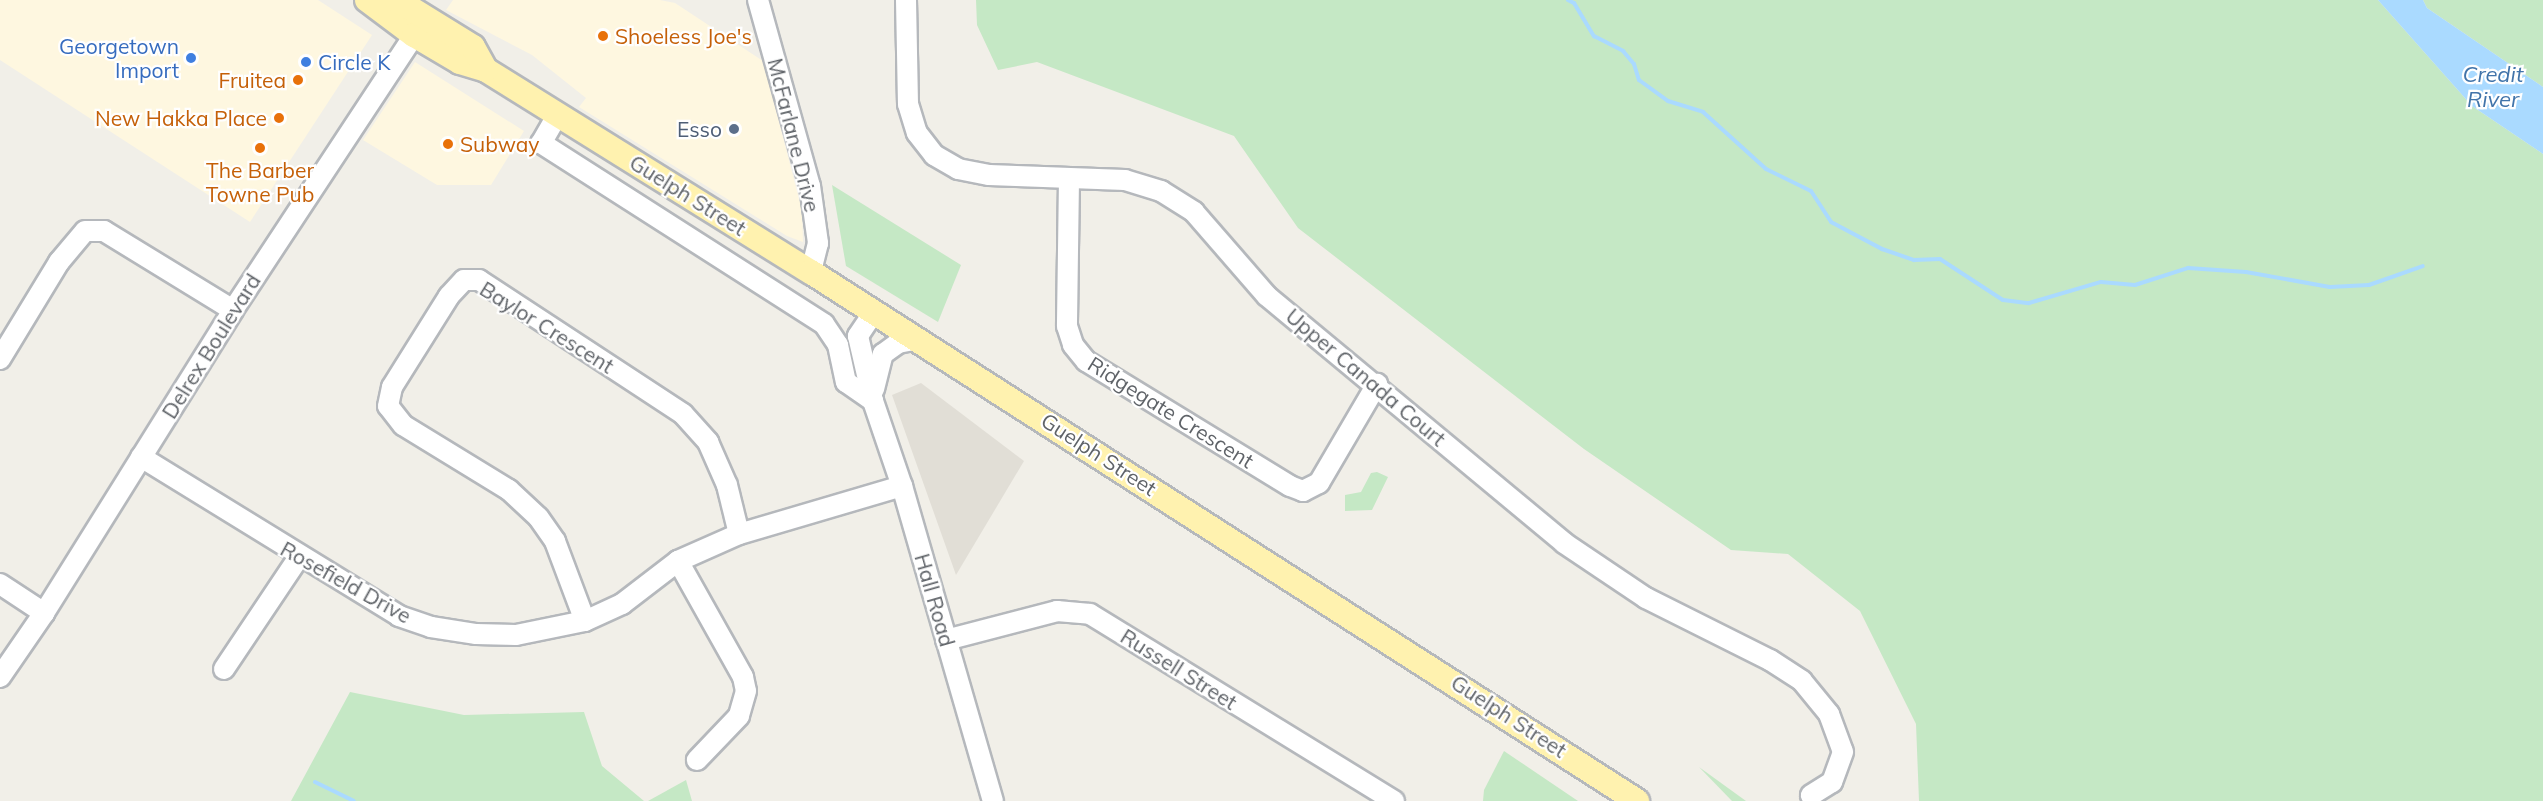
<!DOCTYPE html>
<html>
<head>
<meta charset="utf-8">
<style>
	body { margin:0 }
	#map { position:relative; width:2543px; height:801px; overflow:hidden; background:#f1efe8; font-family:Mulish,sans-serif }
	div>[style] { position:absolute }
	.commercial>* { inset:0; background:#fef7e0 }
	.education>* { inset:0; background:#e1ded6 }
	.green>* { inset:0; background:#c5e8c5 }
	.water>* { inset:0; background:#aadaff }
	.stream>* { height:4px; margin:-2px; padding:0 2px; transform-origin:2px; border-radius:2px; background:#aadaff }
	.roads { filter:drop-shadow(2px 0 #b5b8bc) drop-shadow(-2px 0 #b5b8bc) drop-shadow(0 2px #b5b8bc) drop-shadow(0 -2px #b5b8bc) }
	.minor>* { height:20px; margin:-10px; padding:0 10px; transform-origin:10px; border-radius:10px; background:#fff }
	.major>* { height:24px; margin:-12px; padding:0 12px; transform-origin:12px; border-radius:12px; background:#fff2af }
	.dots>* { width:16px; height:16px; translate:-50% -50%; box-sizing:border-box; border:3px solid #fff; border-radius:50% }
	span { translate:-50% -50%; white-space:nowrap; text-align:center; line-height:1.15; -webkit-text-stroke:4.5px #fff; paint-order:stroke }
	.food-label { font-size:21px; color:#c56008 }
	.left { translate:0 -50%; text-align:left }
	.right { translate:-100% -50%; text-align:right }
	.shop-label { font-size:21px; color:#366cbe }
	.service-label { font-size:21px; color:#4e5e75 }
	.street-label { font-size:21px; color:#5f6368 }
	.water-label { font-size:22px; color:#4174aa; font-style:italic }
</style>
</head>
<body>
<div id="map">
	<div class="commercial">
		<div style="clip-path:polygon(0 0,318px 0,372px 35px,250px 222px,0 60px)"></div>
		<div style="clip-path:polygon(453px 0,660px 0,675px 3px,763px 61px,802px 210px,803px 242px,787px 236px,579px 107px,586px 98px,532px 55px,446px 10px)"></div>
		<div style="clip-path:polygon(415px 62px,524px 131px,491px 185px,437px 185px,363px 140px)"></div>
	</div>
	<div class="education">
		<div style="clip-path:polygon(921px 383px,1024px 461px,956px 575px,892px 395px)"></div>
	</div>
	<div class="green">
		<div style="clip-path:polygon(976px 0,2378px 0,2472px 106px,2543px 154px,2543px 801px,1919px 801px,1916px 724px,1860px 611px,1788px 554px,1731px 550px,1584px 449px,1298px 228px,1234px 136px,1037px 62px,998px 70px,977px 25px)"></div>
		<div style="clip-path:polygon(2423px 0,2543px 0,2543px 87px,2427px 8px)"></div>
		<div style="clip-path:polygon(832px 185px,961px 265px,938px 322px,846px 266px)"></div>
		<div style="clip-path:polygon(1377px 472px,1388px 477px,1372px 510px,1345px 511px,1345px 495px,1361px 492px,1371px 473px)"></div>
		<div style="clip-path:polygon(350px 692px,464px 715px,584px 712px,602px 766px,644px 801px,291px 801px)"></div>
		<div style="clip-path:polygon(1504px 751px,1578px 801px,1483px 801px,1484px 790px)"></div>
		<div style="clip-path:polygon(1699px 767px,1746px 801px,1732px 801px)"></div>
		<div style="clip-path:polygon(686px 780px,692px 801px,648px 801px)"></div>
	</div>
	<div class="water">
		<div style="clip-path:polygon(2378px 0,2423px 0,2427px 8px,2543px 87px,2543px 154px,2472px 106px)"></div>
	</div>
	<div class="stream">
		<div style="left:1568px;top:0;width:7px;rotate:27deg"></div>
		<div style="left:1574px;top:3px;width:39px;rotate:59deg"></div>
		<div style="left:1594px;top:36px;width:33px;rotate:27deg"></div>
		<div style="left:1623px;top:51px;width:17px;rotate:50deg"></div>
		<div style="left:1634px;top:64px;width:17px;rotate:73deg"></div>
		<div style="left:1639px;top:80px;width:36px;rotate:36deg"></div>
		<div style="left:1668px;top:101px;width:37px;rotate:17deg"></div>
		<div style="left:1703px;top:112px;width:85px;rotate:42.1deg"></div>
		<div style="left:1766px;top:169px;width:50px;rotate:26.1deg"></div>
		<div style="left:1811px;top:191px;width:37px;rotate:57deg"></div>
		<div style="left:1831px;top:222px;width:58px;rotate:27.9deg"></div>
		<div style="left:1882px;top:249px;width:34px;rotate:19deg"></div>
		<div style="left:1914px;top:260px;width:26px;rotate:-2deg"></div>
		<div style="left:1940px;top:259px;width:75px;rotate:33.1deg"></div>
		<div style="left:2003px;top:300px;width:26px;rotate:7deg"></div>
		<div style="left:2029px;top:303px;width:75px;rotate:-16.3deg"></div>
		<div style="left:2101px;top:282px;width:34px;rotate:5deg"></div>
		<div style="left:2135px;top:285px;width:56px;rotate:-17.8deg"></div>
		<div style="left:2188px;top:268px;width:58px;rotate:3.9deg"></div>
		<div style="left:2246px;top:272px;width:85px;rotate:10.1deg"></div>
		<div style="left:2330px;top:287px;width:39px;rotate:-3deg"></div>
		<div style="left:2369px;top:285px;width:57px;rotate:-19.4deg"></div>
		<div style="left:315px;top:782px;width:43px;rotate:26deg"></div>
	</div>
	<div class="roads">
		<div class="minor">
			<div style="left:758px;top:0;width:193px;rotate:74.4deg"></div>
			<div style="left:810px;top:186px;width:58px;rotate:82deg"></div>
			<div style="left:818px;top:243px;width:30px;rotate:104deg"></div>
			<div style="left:906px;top:0;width:104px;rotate:88.9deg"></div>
			<div style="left:908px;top:104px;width:30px;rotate:73deg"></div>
			<div style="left:917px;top:133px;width:28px;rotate:52deg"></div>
			<div style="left:934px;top:155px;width:28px;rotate:30deg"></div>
			<div style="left:958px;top:169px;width:32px;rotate:11deg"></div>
			<div style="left:989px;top:175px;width:136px;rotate:2.1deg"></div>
			<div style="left:1125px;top:180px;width:38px;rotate:17deg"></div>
			<div style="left:1161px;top:191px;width:39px;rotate:32deg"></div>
			<div style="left:1194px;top:212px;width:111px;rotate:49deg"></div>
			<div style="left:1267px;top:296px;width:386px;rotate:39.7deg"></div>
			<div style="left:1564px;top:543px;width:99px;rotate:33.9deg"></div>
			<div style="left:1646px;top:598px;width:139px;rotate:26.6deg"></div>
			<div style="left:1770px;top:660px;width:38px;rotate:33deg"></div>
			<div style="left:1802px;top:681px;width:43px;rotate:50.7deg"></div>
			<div style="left:1829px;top:714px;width:40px;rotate:69.8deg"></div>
			<div style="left:1843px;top:752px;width:32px;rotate:110deg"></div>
			<div style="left:1832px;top:782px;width:25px;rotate:148deg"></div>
			<div style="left:558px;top:114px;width:34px;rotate:120deg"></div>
			<div style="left:541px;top:143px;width:336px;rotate:32.6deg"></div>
			<div style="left:824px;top:324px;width:25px;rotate:56deg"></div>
			<div style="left:838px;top:345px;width:38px;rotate:78deg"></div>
			<div style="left:846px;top:382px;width:33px;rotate:35deg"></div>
			<div style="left:1069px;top:179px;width:147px;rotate:90.8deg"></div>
			<div style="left:1067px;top:326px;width:20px;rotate:72deg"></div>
			<div style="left:1073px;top:345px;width:21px;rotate:51deg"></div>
			<div style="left:1086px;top:361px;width:239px;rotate:31.5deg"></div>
			<div style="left:1290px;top:486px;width:14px;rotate:21deg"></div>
			<div style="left:1303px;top:491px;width:18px;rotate:-27deg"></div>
			<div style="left:1319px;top:483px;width:115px;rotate:-59.6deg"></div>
			<div style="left:874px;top:312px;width:29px;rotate:124deg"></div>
			<div style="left:858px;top:336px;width:67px;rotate:77deg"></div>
			<div style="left:873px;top:401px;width:90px;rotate:71.2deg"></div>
			<div style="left:902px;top:486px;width:328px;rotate:73.9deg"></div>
			<div style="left:0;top:359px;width:114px;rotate:-58.7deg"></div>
			<div style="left:59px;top:262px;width:40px;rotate:-50deg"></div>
			<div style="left:85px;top:231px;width:19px"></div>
			<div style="left:104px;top:231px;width:151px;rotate:31.5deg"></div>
			<div style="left:874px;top:389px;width:36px;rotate:-76deg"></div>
			<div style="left:883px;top:354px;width:19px;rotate:-36deg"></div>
			<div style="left:898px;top:343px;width:20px;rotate:-11deg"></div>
			<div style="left:141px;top:457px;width:303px;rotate:31.6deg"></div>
			<div style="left:399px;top:616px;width:34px;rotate:19deg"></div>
			<div style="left:431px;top:627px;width:46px;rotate:8.8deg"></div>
			<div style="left:476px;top:634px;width:40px;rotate:1.4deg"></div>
			<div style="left:516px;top:635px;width:70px;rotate:-11.5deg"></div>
			<div style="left:585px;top:621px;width:41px;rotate:-24.7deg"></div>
			<div style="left:622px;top:604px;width:71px;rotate:-37.5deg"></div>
			<div style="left:678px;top:561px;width:67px;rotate:-23.9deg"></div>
			<div style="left:739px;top:534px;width:170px;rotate:-16.4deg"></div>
			<div style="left:678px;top:561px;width:133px;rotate:60.7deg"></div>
			<div style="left:743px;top:677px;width:14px;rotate:78deg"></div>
			<div style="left:746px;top:691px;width:26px;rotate:106deg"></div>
			<div style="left:739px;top:716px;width:61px;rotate:133.7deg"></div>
			<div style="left:0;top:584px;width:53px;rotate:33.4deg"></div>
			<div style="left:585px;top:621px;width:85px;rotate:-110.6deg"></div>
			<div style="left:555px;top:541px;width:29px;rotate:-125deg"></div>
			<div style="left:538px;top:517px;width:40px;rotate:-137deg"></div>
			<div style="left:509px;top:490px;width:124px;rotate:-148.5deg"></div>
			<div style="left:403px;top:425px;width:24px;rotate:-128deg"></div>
			<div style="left:388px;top:406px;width:19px;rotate:-78deg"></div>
			<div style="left:392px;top:387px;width:107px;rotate:-57.9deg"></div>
			<div style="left:449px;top:296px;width:22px;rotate:-47deg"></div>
			<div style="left:464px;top:280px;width:15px"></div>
			<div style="left:479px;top:280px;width:244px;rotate:33.3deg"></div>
			<div style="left:683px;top:414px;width:38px;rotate:48deg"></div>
			<div style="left:708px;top:442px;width:47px;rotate:66.2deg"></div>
			<div style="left:727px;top:485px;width:50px;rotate:76.2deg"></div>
			<div style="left:946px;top:640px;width:115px;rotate:-14.6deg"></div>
			<div style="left:1057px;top:611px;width:33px;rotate:5deg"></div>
			<div style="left:1090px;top:614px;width:357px;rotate:31.6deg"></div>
			<div style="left:224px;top:669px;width:135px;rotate:-56.2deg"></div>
			<div style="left:0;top:677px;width:78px;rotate:-55.5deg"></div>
			<div style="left:44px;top:613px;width:357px;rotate:-58deg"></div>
			<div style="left:233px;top:310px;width:341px;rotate:-56.6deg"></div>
		</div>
		<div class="major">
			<div style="left:367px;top:0;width:59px;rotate:36.7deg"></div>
			<div style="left:414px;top:35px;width:53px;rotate:30.4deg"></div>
			<div style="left:460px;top:62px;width:27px;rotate:17deg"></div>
			<div style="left:486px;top:70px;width:383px;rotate:31.9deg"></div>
			<div style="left:811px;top:272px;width:981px;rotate:32.64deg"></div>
			<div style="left:397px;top:0;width:89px;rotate:31.7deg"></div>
			<div style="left:473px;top:47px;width:26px;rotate:61deg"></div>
		</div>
	</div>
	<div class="dots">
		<div style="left:603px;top:36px;background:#e8710a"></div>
		<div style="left:191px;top:58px;background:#3f7fe0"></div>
		<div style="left:306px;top:62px;background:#3f7fe0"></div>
		<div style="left:298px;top:80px;background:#e8710a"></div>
		<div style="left:279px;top:118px;background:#e8710a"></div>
		<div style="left:734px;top:129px;background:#5c6f8a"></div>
		<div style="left:448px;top:144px;background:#e8710a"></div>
		<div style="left:260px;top:148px;background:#e8710a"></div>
	</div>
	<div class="food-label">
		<span class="left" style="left:615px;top:36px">Shoeless Joe's</span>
		<span class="right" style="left:286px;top:80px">Fruitea</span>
		<span class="right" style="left:267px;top:118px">New Hakka Place</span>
		<span class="left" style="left:460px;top:144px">Subway</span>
		<span style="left:260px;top:182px">The Barber<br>Towne Pub</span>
	</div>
	<div class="shop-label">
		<span class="right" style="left:179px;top:58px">Georgetown<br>Import</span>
		<span class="left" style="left:318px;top:62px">Circle K</span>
	</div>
	<div class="service-label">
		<span class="right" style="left:722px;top:129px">Esso</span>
	</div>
	<div class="street-label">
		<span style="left:794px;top:135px;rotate:76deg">McFarlane Drive</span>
		<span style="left:688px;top:195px;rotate:32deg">Guelph Street</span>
		<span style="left:547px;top:327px;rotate:32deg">Baylor Crescent</span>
		<span style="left:211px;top:346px;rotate:-58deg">Delrex Boulevard</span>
		<span style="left:1366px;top:377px;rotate:40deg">Upper Canada Court</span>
		<span style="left:1171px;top:412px;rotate:32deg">Ridgegate Crescent</span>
		<span style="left:1099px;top:454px;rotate:33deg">Guelph Street</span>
		<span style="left:346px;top:582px;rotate:29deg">Rosefield Drive</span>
		<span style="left:935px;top:600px;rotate:74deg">Hall Road</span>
		<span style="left:1179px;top:669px;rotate:32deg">Russell Street</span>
		<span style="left:1509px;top:716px;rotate:33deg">Guelph Street</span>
	</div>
	<div class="water-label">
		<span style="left:2493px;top:87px">Credit<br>River</span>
	</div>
</div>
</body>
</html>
